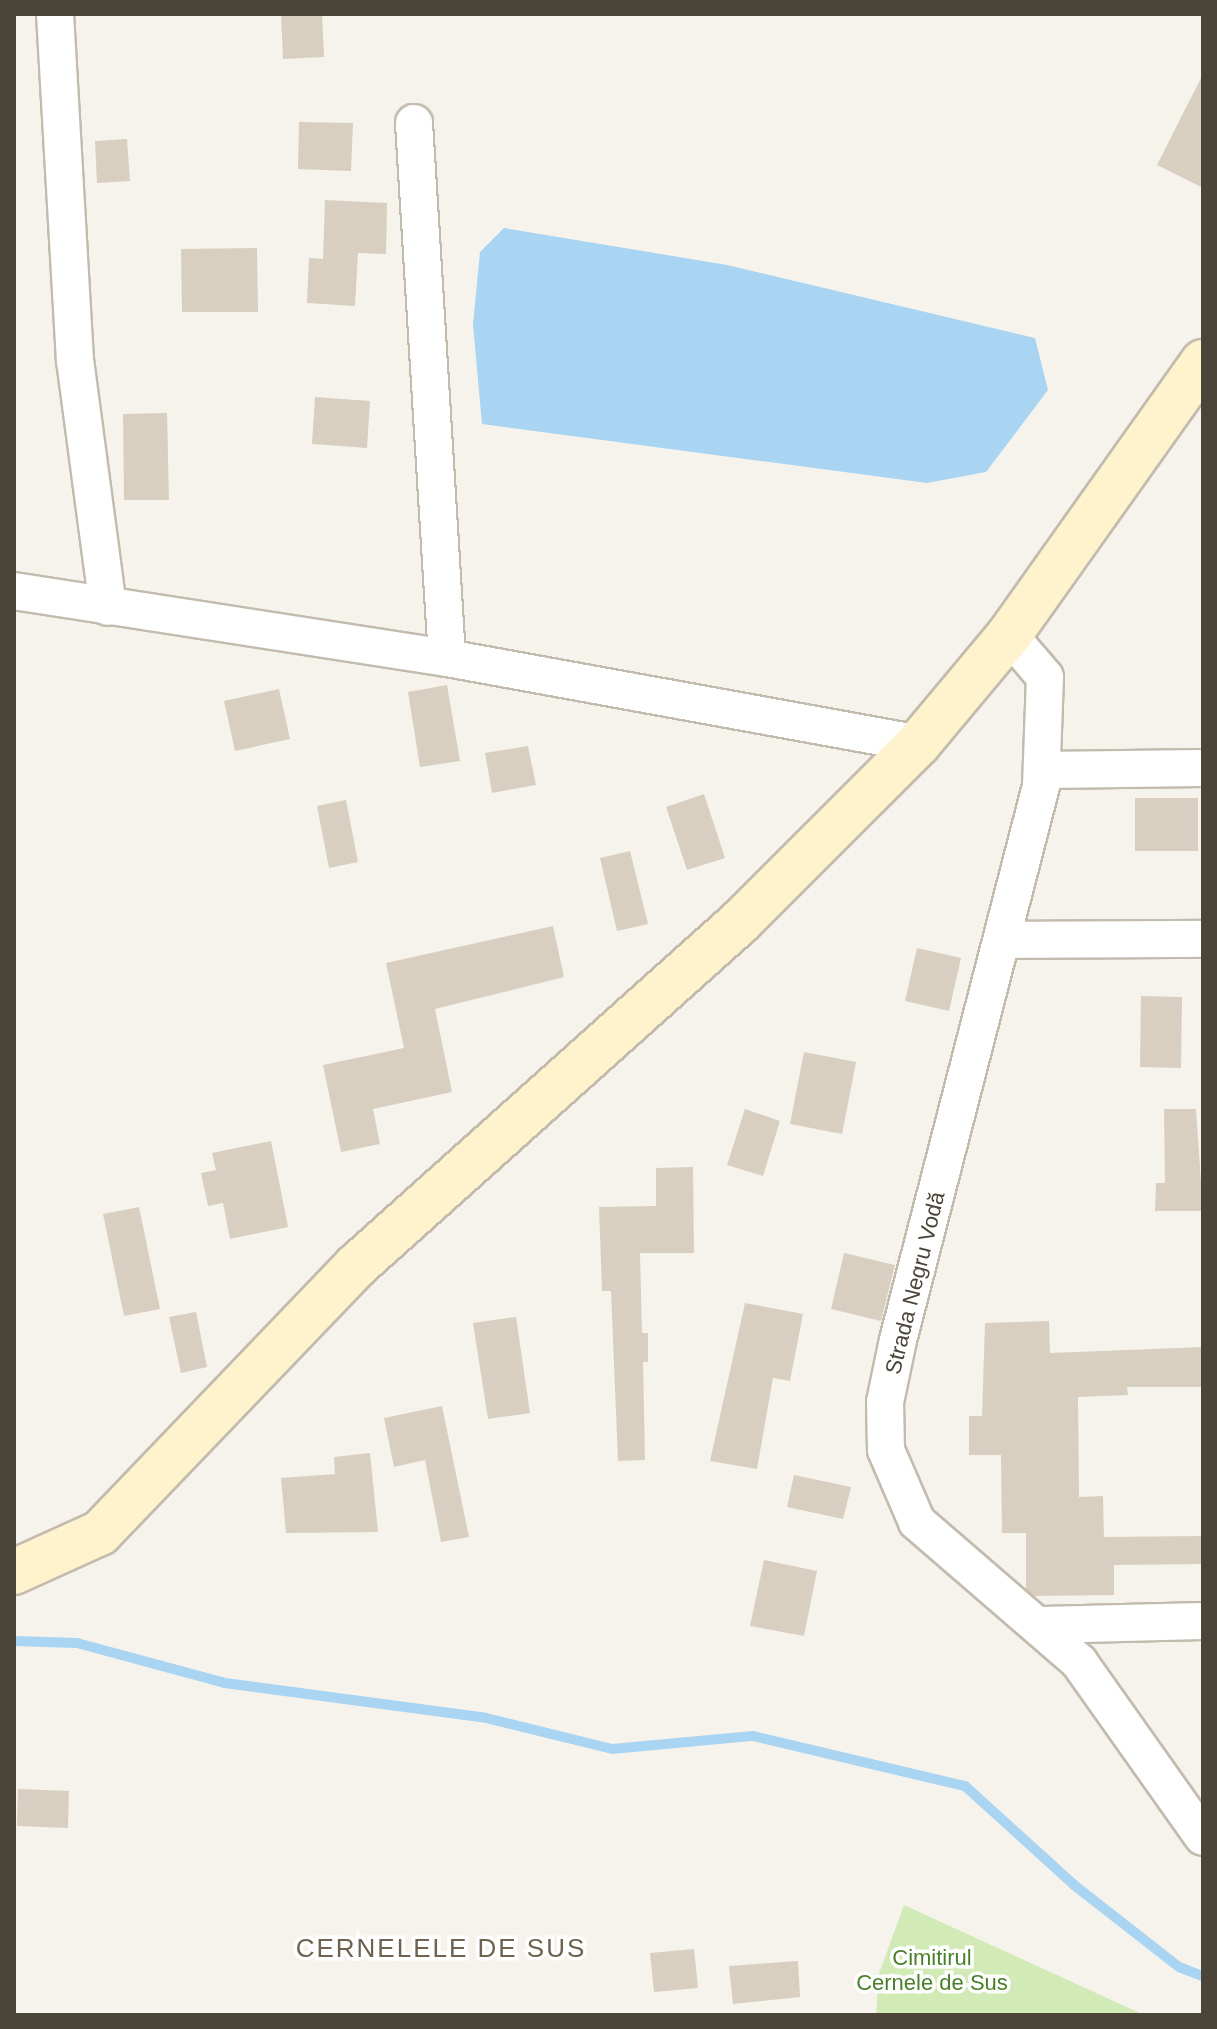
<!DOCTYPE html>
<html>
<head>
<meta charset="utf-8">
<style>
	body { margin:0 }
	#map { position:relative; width:1217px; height:2029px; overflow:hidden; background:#f6f3ec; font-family:Arial,sans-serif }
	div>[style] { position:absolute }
	.green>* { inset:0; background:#d2eab5 }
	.water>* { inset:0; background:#a9d4f2 }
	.stream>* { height:10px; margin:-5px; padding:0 5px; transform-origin:5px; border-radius:5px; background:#a9d4f2 }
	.building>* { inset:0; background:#d8cfc1 }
	.roads { filter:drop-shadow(2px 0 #c2bbae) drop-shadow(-2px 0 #c2bbae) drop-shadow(0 2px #c2bbae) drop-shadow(0 -2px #c2bbae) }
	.street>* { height:36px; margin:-18px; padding:0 18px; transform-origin:18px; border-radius:18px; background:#fff }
	.secondary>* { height:44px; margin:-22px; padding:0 22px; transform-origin:22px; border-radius:22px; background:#fff3cd }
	span { translate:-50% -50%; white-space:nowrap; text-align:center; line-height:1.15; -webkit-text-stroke:7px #fff; paint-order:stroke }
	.street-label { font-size:22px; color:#4b4439 }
	.park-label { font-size:22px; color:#4a7f2a }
	.quarter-label { font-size:26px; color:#6e6250; letter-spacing:2px }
	.frame { position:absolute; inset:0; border:16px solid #4b4439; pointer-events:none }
</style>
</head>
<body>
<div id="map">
	<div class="green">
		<div style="clip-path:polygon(904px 1905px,1144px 2015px,876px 2015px,879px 1974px)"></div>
	</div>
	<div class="water">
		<div style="clip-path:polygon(504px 228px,727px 265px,1035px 338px,1048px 390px,986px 472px,927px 483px,482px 424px,473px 325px,480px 252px)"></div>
	</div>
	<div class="stream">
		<div style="left:14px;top:1641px;width:63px;rotate:1.8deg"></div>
		<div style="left:77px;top:1643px;width:153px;rotate:15.1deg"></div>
		<div style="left:225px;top:1683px;width:263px;rotate:7.6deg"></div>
		<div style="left:486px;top:1718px;width:130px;rotate:13.8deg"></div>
		<div style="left:612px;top:1749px;width:142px;rotate:-5.3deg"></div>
		<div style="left:753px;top:1736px;width:218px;rotate:13.3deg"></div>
		<div style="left:965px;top:1786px;width:147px;rotate:42.2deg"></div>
		<div style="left:1074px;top:1885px;width:133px;rotate:38deg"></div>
		<div style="left:1179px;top:1967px;width:26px;rotate:21deg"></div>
	</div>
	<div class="building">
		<div style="clip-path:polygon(281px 14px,322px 14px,324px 57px,283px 59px)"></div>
		<div style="clip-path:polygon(1203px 74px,1203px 188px,1157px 165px)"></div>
		<div style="clip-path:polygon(299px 122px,353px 123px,351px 171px,298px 169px)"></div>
		<div style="clip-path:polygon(127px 139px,130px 181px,97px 183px,95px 141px)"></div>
		<div style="clip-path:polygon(325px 200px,387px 203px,386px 254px,358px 253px,355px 306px,307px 303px,309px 258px,323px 259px)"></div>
		<div style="clip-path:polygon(257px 248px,258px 312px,182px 312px,181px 249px)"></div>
		<div style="clip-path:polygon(315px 397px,370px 401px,367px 448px,312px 444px)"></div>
		<div style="clip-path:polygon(167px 413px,169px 500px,124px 500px,123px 414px)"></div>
		<div style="clip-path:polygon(447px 685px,460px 761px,420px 767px,408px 692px)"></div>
		<div style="clip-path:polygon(279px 689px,290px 739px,235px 751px,224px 701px)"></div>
		<div style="clip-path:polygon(528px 746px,536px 785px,492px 793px,485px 753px)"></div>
		<div style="clip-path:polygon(704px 794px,725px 858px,687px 870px,666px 807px)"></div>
		<div style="clip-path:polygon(1135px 798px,1198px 798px,1198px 851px,1135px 851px)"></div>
		<div style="clip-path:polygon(346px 800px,358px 862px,329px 868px,317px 806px)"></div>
		<div style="clip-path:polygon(630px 851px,648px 924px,617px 931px,600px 858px)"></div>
		<div style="clip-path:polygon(553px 926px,564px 977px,435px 1009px,452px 1092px,373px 1109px,380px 1144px,341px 1152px,323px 1065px,404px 1048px,386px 963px)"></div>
		<div style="clip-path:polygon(917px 948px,961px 958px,949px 1011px,905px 1001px)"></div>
		<div style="clip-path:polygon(1141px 996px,1182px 997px,1181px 1068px,1140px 1067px)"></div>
		<div style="clip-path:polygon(804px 1052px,856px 1062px,842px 1134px,790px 1124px)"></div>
		<div style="clip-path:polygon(745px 1109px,780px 1121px,763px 1176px,727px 1165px)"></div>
		<div style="clip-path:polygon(1164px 1109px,1196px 1109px,1203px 1211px,1155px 1211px,1156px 1183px,1165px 1183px)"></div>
		<div style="clip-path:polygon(271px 1141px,288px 1227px,230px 1239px,223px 1203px,208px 1206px,201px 1173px,216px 1170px,212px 1153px)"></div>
		<div style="clip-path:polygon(693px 1167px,694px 1253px,640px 1253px,642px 1333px,648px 1333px,648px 1362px,643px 1362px,645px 1460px,618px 1461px,611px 1291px,602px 1291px,599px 1207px,656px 1206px,656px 1168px)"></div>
		<div style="clip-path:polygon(139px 1207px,160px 1309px,124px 1316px,103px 1214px)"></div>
		<div style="clip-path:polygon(844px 1253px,895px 1265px,881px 1321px,831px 1309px)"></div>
		<div style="clip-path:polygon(745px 1303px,803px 1314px,790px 1381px,773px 1378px,757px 1469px,710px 1461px)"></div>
		<div style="clip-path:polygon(196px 1312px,207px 1367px,181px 1373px,169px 1317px)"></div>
		<div style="clip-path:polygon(516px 1317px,530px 1413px,488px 1419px,473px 1323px)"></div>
		<div style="clip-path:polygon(1049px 1321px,1050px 1353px,1203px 1347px,1203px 1387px,1127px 1387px,1128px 1395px,1078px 1397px,1079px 1497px,1103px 1496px,1104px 1537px,1203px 1536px,1203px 1564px,1114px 1565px,1114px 1595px,1034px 1596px,1026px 1589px,1026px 1533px,1002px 1533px,1001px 1455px,969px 1455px,969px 1416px,982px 1416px,985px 1323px)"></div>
		<div style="clip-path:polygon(442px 1406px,469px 1537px,441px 1542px,425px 1460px,394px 1467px,384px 1418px)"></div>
		<div style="clip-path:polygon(370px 1453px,378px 1532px,286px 1533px,281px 1478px,335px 1474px,334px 1457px)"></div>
		<div style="clip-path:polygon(794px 1475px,851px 1487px,843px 1519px,787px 1507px)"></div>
		<div style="clip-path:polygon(764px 1560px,817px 1571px,804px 1636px,750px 1626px)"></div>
		<div style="clip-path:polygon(18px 1789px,69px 1791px,68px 1828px,17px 1826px)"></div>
		<div style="clip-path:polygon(694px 1949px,698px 1988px,654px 1992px,650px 1953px)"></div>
		<div style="clip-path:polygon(798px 1961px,800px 1997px,733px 2004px,729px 1966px)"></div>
	</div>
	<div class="roads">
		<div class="street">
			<div style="left:55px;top:14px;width:347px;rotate:86.7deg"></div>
			<div style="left:75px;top:360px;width:249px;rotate:82.4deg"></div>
			<div style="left:414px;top:123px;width:536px;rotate:86.47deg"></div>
			<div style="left:14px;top:591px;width:438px;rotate:8.8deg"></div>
			<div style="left:447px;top:658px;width:479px;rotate:10.3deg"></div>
			<div style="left:1009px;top:635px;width:55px;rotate:49.4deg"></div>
			<div style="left:1045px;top:677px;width:109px;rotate:92.1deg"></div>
			<div style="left:1041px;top:786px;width:572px;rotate:104.47deg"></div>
			<div style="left:898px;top:1340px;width:63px;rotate:101.8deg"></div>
			<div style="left:885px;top:1402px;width:48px;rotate:88.8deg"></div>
			<div style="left:886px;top:1450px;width:78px;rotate:66.7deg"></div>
			<div style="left:917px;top:1522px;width:214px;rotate:40.8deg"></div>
			<div style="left:1079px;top:1662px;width:214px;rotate:54.7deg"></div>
			<div style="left:1043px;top:770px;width:160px;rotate:-0.7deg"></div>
			<div style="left:1004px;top:940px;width:199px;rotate:-0.3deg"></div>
			<div style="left:1042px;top:1625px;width:161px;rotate:-1.4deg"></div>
		</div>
		<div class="secondary">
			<div style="left:14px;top:1572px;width:94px;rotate:-24.4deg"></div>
			<div style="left:100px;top:1533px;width:370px;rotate:-46.2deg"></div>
			<div style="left:356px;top:1266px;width:516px;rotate:-41.86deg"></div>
			<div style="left:740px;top:922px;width:252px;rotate:-45deg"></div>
			<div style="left:918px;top:744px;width:142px;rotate:-50.1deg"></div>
			<div style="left:1009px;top:635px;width:335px;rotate:-54.6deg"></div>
		</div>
	</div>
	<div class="street-label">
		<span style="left:915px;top:1283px;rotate:-76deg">Strada Negru Vodă</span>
	</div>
	<div class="park-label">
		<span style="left:932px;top:1970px">Cimitirul<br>Cernele de Sus</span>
	</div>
	<div class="quarter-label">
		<span style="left:441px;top:1949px">CERNELELE DE SUS</span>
	</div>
	<div class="frame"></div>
</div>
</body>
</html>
